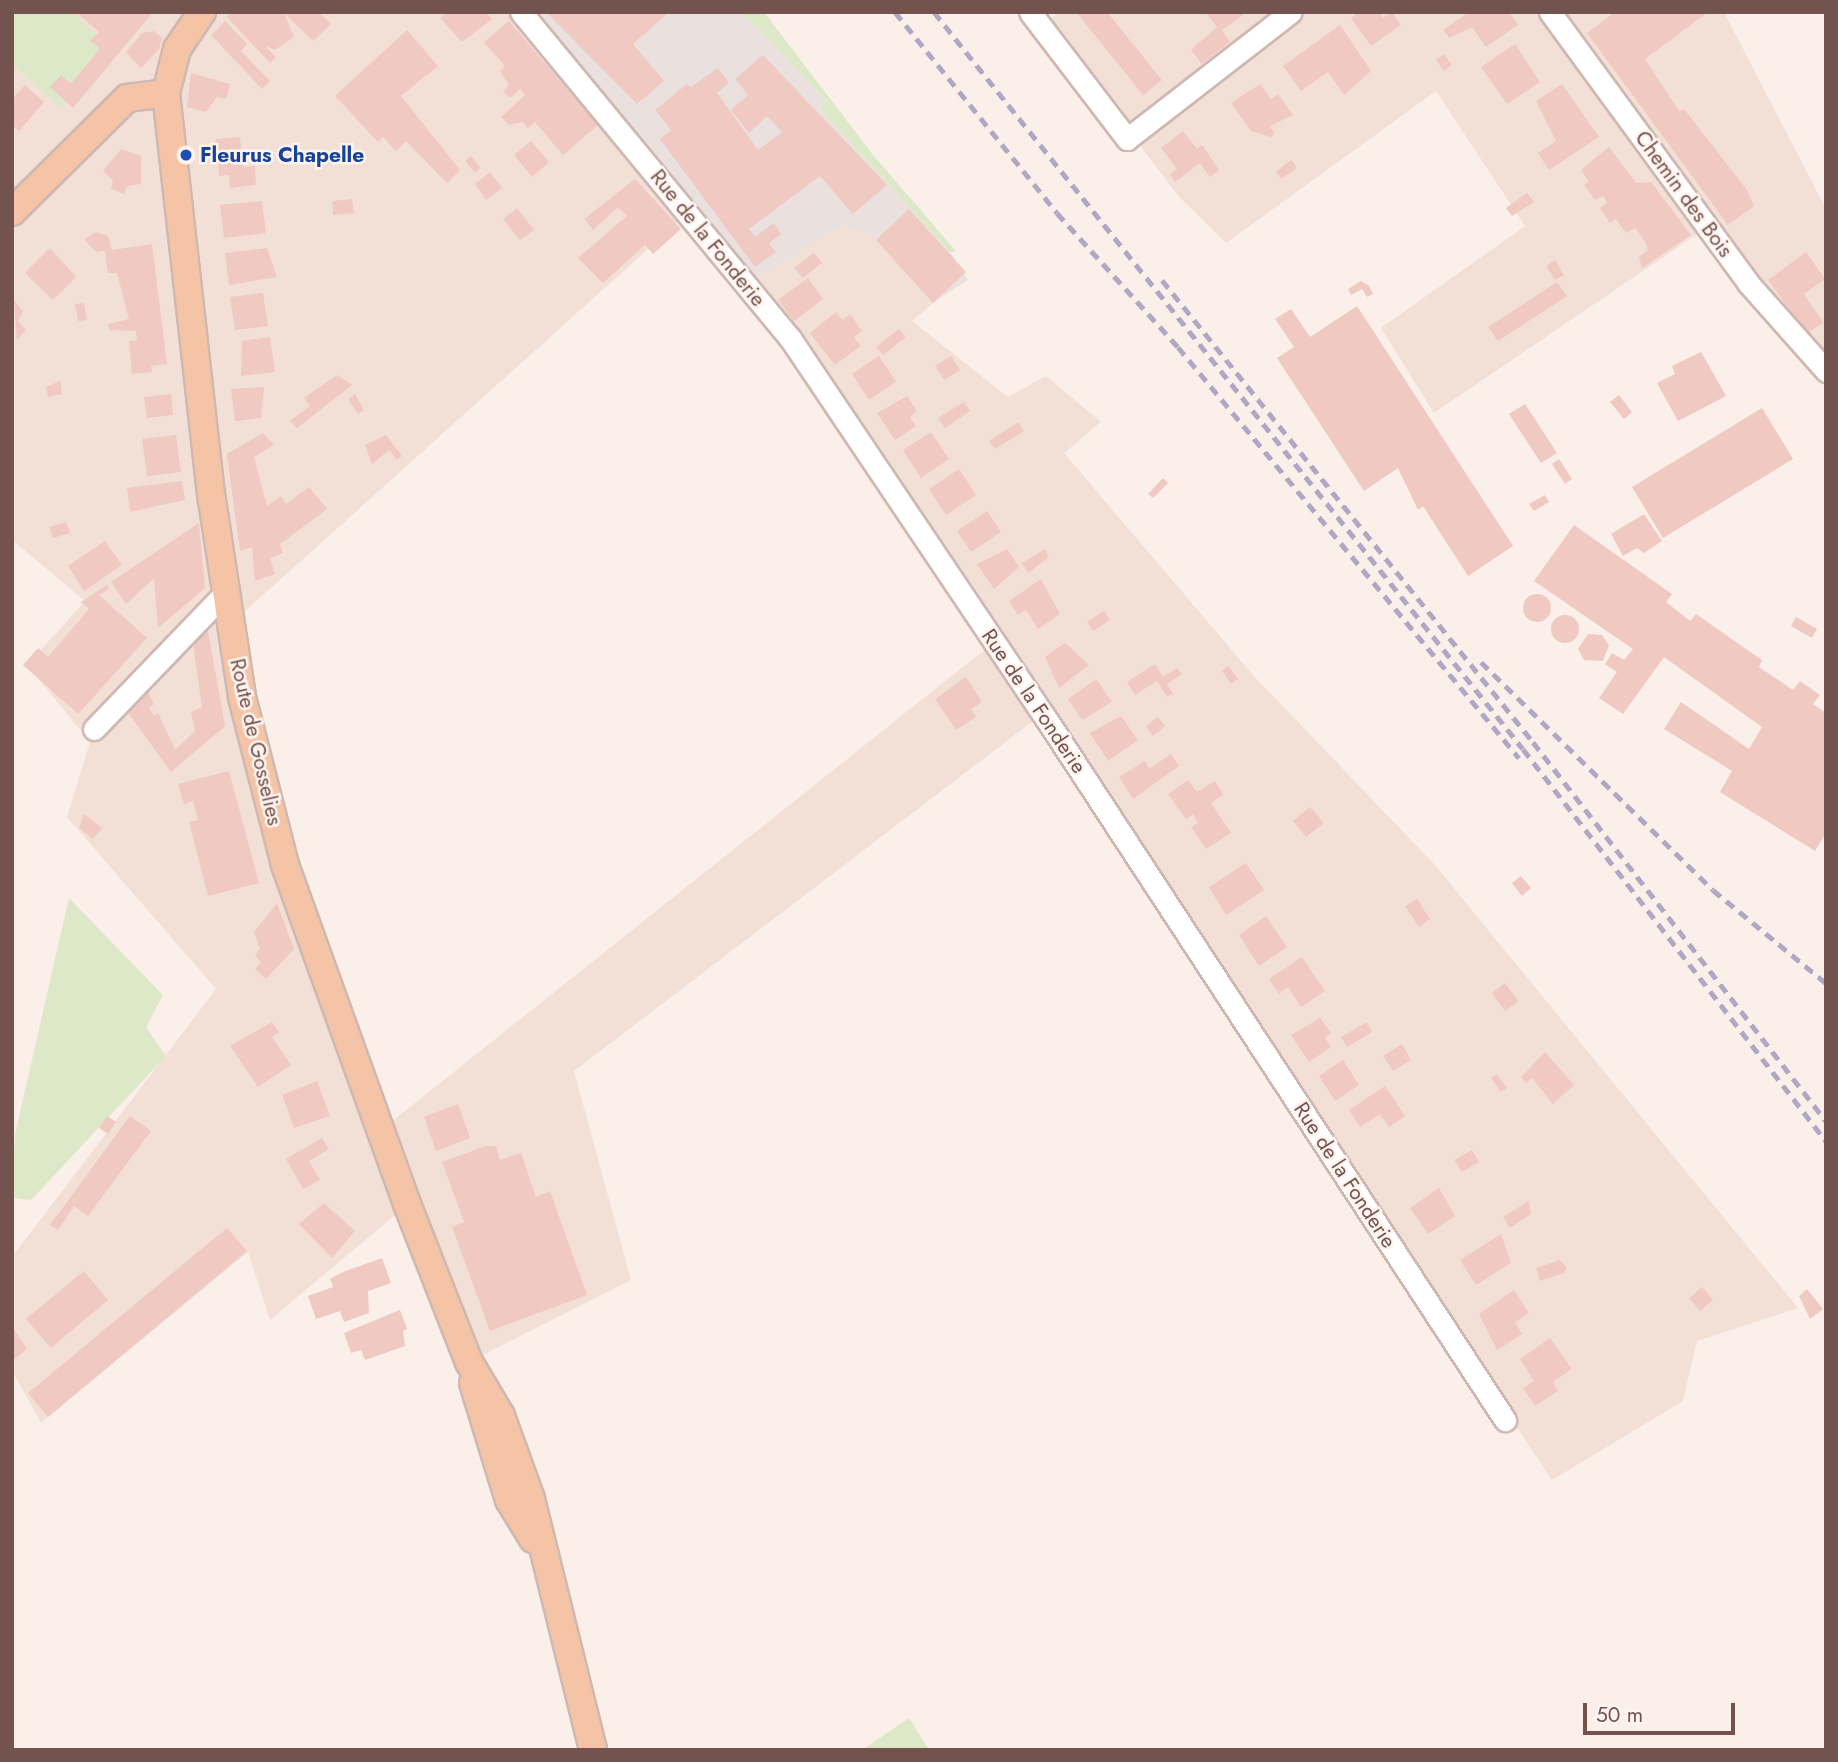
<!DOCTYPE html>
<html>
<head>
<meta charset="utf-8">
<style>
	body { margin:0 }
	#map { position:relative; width:1838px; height:1762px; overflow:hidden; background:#fbefe9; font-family:Jost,sans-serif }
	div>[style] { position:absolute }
	.residential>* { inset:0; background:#f2e0d7 }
	.industrial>* { inset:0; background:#eae1df }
	.green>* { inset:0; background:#dde8c8 }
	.building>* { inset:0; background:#efc9c2 }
	.round { border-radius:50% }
	.roads { filter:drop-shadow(2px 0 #cfb8b2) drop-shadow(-2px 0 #cfb8b2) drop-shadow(0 2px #cfb8b2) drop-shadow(0 -2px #cfb8b2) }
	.minor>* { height:21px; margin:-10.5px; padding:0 10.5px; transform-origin:10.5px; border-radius:10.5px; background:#fff }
	.major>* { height:26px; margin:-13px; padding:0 13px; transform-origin:13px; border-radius:13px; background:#f5c4a6 }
	.rail>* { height:5px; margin-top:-2.5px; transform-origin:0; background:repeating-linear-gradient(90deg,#b0a7c5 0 10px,transparent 0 17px) }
	.dots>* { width:19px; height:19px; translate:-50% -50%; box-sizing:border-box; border:4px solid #fef4ef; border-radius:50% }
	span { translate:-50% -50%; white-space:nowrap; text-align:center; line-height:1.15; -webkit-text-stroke:5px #fef4ef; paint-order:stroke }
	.transit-label { font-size:21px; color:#164399; font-weight:700 }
	.left { translate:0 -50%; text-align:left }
	.street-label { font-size:21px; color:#74524e }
	.frame { position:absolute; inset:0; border:14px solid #74524e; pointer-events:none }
	.scale { position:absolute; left:1583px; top:1703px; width:152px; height:32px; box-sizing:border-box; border:4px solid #74524e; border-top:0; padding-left:9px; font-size:21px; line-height:24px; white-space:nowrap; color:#74524e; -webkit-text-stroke:5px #fef4ef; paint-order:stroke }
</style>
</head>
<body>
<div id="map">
	<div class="residential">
		<div style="clip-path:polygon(73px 12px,524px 12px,688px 213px,231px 624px,242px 697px,381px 1130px,993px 643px,752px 281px,842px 226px,869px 235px,937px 300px,912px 321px,1008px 397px,1046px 376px,1101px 422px,1064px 453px,1253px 675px,1434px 864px,1798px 1308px,1697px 1341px,1683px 1401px,1552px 1480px,1041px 715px,574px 1071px,631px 1280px,469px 1362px,407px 1205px,270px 1320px,248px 1252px,41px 1423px,12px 1370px,12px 1257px,216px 989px,67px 817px,90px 742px,27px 665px,85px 601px,12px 540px,12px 64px,61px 107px,110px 47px)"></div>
		<div style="clip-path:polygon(1059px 12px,1724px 12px,1826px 209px,1826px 371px,1718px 220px,1434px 413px,1381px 328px,1525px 226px,1436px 91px,1226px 243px,1179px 197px,1047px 22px)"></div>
	</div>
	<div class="industrial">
		<div style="clip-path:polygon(528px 12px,742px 12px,827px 101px,820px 109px,950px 252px,968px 280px,937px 300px,869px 235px,842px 226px,752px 281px)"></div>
	</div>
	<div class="green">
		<div style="clip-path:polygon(12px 12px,73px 12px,110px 47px,61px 108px,12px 64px)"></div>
		<div style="clip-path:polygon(742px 12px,764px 12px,873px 155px,956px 251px,950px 252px,820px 109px,827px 101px)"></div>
		<div style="clip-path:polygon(69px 898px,163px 995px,146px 1027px,166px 1056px,31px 1200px,12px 1198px,15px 1134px)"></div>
		<div style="clip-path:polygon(909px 1718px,929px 1750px,862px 1750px)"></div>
	</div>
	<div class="building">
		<div style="clip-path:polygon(76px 12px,153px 12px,73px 108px,50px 87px,61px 75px,71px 84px,100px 48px,90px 41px,99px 32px)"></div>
		<div style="clip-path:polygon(231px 12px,319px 12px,331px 24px,313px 41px,284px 13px,294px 37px,275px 50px,265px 46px,276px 57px,270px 63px,227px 17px)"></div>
		<div style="clip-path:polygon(448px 12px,486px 12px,492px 19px,462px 42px,440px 18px)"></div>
		<div style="clip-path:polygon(546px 12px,669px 12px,633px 44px,664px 81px,637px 104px)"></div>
		<div style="clip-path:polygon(1076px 12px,1107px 12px,1162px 80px,1143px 95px)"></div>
		<div style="clip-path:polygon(1205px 12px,1247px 12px,1222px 30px,1230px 42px,1202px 64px,1191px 50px,1217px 27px)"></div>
		<div style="clip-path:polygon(1359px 12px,1379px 12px,1383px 18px,1392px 12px,1401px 25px,1371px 46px,1351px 18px)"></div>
		<div style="clip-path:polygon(1469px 12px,1509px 12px,1518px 25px,1486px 47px,1472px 27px,1449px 38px,1443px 30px)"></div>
		<div style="clip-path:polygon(1615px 12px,1708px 12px,1645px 59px,1679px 111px,1684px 109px,1747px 190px,1754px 206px,1728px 225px,1587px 33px)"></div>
		<div style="clip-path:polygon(225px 21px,247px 44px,241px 51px,270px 81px,262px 89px,211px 35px)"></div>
		<div style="clip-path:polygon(509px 21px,598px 125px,563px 155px,535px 122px,528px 128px,523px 122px,509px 125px,501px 117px,525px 95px,520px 89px,510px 98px,503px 91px,509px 85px,500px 71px,505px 66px,484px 42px)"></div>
		<div style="clip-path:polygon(1340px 25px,1371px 71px,1344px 95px,1328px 72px,1301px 91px,1283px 66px)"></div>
		<div style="clip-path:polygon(407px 30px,438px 66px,401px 96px,460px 170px,447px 183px,406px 141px,396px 151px,383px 137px,378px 142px,335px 96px)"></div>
		<div style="clip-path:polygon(154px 31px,162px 38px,159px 49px,141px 68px,126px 52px,142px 33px)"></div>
		<div style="clip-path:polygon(1515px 44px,1540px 82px,1507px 104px,1481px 67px)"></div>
		<div style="clip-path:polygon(1444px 54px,1452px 65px,1444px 71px,1436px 60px)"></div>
		<div style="clip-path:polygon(763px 55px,887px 185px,853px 214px,820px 176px,749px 229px,755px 237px,774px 223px,781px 234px,769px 243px,776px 252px,755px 267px,660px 139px,671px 130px,655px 110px,687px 84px,691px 87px,718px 68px,729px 83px,717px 93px,758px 150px,782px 132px,767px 116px,749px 133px,731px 110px,748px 95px,735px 79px)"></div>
		<div style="clip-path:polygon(191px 73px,230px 84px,226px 99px,217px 97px,206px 112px,187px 107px)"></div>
		<div style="clip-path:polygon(1260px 84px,1271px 99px,1278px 94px,1293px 115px,1270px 126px,1275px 134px,1271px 137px,1251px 131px,1231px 103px)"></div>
		<div style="clip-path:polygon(1562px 84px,1599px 137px,1549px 170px,1538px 153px,1556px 141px,1536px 101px)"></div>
		<div style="clip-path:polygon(25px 85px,44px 102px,19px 131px,12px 125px,12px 99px)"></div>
		<div style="clip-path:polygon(1183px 131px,1197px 149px,1202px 145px,1219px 170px,1210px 177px,1200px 163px,1175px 182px,1170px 175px,1177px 169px,1161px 148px)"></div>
		<div style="clip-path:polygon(240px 137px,243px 167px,255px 166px,256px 185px,230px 188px,229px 175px,219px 176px,216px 139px)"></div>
		<div style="clip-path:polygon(531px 141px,549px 162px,532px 177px,514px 155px)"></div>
		<div style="clip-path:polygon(1609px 147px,1636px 183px,1651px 182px,1691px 235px,1642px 268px,1639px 257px,1648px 250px,1646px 243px,1635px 228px,1626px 233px,1616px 219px,1610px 223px,1600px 208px,1607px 202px,1603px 196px,1595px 200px,1584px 185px,1589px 182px,1581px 170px)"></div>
		<div style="clip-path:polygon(121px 149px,141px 156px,141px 184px,127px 186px,124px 194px,111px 189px,113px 181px,103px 171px)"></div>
		<div style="clip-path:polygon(471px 156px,481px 168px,475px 173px,465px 161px)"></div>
		<div style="clip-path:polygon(1291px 160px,1297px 168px,1281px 179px,1276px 172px)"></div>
		<div style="clip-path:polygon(490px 172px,502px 188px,486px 200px,475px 184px)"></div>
		<div style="clip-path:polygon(635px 179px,681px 229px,653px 254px,645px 245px,603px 283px,578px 258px,627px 216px,618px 207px,593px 230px,584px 219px)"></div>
		<div style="clip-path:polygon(1527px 193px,1534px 202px,1512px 216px,1506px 208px)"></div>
		<div style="clip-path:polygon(352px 199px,354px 213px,333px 215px,332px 201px)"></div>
		<div style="clip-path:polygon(262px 201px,266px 233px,224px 238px,220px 205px)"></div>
		<div style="clip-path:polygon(517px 208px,534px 230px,520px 240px,503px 219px)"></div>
		<div style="clip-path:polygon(909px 209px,966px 272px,933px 303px,876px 240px)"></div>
		<div style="clip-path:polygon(96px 232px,108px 236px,112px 250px,152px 244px,167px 364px,151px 366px,152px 372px,132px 374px,129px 341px,137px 340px,136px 331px,109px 330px,108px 324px,129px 319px,117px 273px,108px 273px,105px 251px,96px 252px,84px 239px)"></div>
		<div style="clip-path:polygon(50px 248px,76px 277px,53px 300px,25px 273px)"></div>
		<div style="clip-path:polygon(267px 248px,277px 277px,229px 285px,225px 253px)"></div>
		<div style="clip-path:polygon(1806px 252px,1825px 279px,1804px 294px,1823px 322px,1807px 334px,1768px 280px)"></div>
		<div style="clip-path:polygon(814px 253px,822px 263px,803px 278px,794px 268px)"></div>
		<div style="clip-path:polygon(1555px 260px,1564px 275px,1555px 280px,1546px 266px)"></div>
		<div style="clip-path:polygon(808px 278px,823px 299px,794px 321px,778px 300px)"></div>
		<div style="clip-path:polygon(1361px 281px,1369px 286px,1373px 294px,1367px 297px,1362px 289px,1351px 295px,1348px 289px)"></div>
		<div style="clip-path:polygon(1557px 282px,1567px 296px,1498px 341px,1488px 327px)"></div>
		<div style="clip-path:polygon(263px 293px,268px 326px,235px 330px,230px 297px)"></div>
		<div style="clip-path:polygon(14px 300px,23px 311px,18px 321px,26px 330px,17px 340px)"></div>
		<div style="clip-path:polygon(84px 303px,87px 320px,78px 321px,75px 304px)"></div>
		<div style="clip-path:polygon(1357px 306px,1513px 546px,1468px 576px,1423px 506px,1418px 510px,1398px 468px,1364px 491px,1277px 358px,1294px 347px,1275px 319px,1291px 309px,1310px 337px)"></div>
		<div style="clip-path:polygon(836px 312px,842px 320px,850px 314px,862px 331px,854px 337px,861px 346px,835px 365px,810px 333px)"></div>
		<div style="clip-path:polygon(899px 329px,906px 337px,883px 355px,876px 347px)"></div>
		<div style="clip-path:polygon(270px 337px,275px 372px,241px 376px,242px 341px)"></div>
		<div style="clip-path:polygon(1701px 352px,1726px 396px,1678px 421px,1657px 383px,1675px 374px,1672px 366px)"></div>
		<div style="clip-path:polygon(879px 356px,896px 382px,869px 400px,852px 374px)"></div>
		<div style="clip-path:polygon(951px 356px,960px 370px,944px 380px,935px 366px)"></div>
		<div style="clip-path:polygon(337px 375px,352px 385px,297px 428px,290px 421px,310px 406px,304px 398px)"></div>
		<div style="clip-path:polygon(60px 381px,62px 394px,48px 397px,46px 387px)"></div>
		<div style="clip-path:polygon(264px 387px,261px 418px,235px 421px,231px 389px)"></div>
		<div style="clip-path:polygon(171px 394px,173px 415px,147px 418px,144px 397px)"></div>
		<div style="clip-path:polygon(355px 394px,364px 410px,358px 414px,348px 399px)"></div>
		<div style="clip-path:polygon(1619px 395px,1632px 412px,1624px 419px,1610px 402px)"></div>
		<div style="clip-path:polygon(907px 396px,917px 411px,910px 417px,916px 426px,895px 440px,877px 413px)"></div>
		<div style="clip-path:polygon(964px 402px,970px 411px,945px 428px,938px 418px)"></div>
		<div style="clip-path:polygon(1525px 404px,1557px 453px,1541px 463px,1509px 414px)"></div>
		<div style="clip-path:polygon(1762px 408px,1793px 459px,1663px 538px,1632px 487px)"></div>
		<div style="clip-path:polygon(1018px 422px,1024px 431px,995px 449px,989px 441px)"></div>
		<div style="clip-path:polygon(931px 432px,949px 459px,921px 478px,903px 450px)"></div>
		<div style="clip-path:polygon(263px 433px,274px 445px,254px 457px,267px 506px,281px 496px,286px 504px,309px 487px,327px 509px,280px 544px,283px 553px,270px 558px,275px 574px,255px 581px,252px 547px,240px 551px,227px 454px)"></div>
		<div style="clip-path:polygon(176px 435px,181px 472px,147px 476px,142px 439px)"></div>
		<div style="clip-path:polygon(386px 435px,402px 456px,397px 460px,389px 450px,372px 464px,365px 445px)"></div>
		<div style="clip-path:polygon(1559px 459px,1572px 479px,1565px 484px,1552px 464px)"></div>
		<div style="clip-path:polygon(959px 469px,976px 495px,946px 515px,929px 489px)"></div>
		<div style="clip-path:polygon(1163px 478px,1168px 483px,1153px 498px,1148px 494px)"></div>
		<div style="clip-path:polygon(182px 481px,185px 500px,130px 512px,127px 488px)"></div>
		<div style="clip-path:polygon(1545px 495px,1549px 502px,1534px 511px,1529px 504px)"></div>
		<div style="clip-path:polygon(987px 511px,1001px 532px,971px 552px,957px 531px)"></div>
		<div style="clip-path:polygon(1644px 514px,1662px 541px,1644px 553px,1637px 548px,1623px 556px,1611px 534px)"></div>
		<div style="clip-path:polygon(66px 522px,70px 533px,53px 538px,49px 527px)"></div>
		<div style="clip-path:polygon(199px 523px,205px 588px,158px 628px,154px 578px,126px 604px,111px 582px)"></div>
		<div style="clip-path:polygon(1574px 525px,1672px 594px,1666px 602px,1690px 621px,1696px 614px,1762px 660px,1759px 667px,1793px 690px,1800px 681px,1820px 695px,1813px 704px,1826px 713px,1826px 833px,1815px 851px,1720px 792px,1732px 771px,1664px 729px,1681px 702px,1749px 749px,1762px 727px,1664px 657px,1623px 714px,1599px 698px,1617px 672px,1605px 664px,1612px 653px,1624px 660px,1633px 649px,1534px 581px)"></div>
		<div style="clip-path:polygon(105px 541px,122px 565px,84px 591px,68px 566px)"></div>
		<div style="clip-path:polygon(1007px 549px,1019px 567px,994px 589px,977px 564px)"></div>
		<div style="clip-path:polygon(1045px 549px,1049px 557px,1028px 573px,1022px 563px)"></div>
		<div style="clip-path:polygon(1041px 579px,1060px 614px,1038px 629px,1026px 610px,1018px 615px,1009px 601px)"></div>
		<div style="clip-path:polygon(107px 585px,109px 589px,99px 595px,147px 638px,78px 714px,23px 665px,38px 648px,48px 657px,89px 609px,81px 602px)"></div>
		<div class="round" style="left:1523px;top:594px;width:28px;height:28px"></div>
		<div style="clip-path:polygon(1104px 611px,1110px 620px,1093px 631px,1087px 622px)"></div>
		<div class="round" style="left:1551px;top:615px;width:28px;height:28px"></div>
		<div style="clip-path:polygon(1796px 617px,1817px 629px,1812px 638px,1791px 626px)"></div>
		<div style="clip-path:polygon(208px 631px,225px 726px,171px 772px,126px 710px,146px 688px,154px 704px,149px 708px,154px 716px,158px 713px,175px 750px,195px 731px,191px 712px,202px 707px,193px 643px)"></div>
		<div style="clip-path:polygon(1588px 634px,1602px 635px,1609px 645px,1603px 661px,1584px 660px,1578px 649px)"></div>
		<div style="clip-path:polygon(1065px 643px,1089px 665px,1059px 688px,1045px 657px)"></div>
		<div style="clip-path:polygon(1155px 664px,1163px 677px,1177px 668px,1182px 674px,1167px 684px,1173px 694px,1167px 697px,1157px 681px,1135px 695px,1127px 682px)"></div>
		<div style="clip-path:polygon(1228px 666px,1238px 679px,1231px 684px,1222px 671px)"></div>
		<div style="clip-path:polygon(966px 677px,982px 702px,971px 709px,976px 717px,956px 730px,935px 699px)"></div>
		<div style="clip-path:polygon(1096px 679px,1112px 702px,1082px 720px,1068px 699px)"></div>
		<div style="clip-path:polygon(1121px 716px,1138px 740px,1108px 761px,1090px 733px)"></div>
		<div style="clip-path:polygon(1158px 717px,1165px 726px,1153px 736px,1146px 726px)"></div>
		<div style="clip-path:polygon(1171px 754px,1179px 766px,1133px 799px,1119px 777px,1145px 761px,1149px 769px)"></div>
		<div style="clip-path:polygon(229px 771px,259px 883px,208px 896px,189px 822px,198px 820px,193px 801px,184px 804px,178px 784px)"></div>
		<div style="clip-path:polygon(1188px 780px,1197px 792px,1215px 781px,1223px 794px,1211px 803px,1231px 833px,1206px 849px,1191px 827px,1198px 823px,1193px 814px,1186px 819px,1168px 794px)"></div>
		<div style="clip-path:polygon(1310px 807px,1324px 823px,1306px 837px,1293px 821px)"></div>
		<div style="clip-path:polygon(84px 814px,102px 828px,93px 839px,79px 828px)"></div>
		<div style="clip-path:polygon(1246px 863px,1264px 890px,1226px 915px,1209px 887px)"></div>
		<div style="clip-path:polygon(1521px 876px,1531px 888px,1522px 896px,1512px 883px)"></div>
		<div style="clip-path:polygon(1417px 899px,1430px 919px,1419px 927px,1405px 906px)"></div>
		<div style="clip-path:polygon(277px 903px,294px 949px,266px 979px,255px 969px,261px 962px,255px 955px,260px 949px,254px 932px)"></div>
		<div style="clip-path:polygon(1266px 916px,1287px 947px,1259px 966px,1239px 935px)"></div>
		<div style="clip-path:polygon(1302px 957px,1325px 991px,1301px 1007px,1288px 987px,1279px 994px,1269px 979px)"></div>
		<div style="clip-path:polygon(1505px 983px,1518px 1001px,1505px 1011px,1492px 993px)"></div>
		<div style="clip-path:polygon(1320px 1018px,1331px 1033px,1325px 1038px,1331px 1047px,1309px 1062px,1291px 1035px)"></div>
		<div style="clip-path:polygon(272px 1022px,279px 1032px,272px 1037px,291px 1065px,258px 1087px,230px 1046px)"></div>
		<div style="clip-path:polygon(1367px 1022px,1372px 1032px,1347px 1047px,1341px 1037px)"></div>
		<div style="clip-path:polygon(1402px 1044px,1411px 1060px,1393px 1071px,1383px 1056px)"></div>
		<div style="clip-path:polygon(1545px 1052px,1574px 1085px,1553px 1104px,1532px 1078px,1526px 1083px,1521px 1077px)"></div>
		<div style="clip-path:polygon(1343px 1060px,1359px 1085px,1335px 1101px,1319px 1076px)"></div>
		<div style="clip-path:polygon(1497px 1074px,1507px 1088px,1501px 1092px,1491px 1078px)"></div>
		<div style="clip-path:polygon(317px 1081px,330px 1116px,294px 1128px,282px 1095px)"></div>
		<div style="clip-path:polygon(1385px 1086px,1405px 1116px,1389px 1127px,1380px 1114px,1360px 1127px,1349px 1110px)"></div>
		<div style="clip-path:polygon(458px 1104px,470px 1138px,436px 1151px,424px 1117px)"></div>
		<div style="clip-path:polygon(107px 1116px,116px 1122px,108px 1134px,99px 1128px)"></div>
		<div style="clip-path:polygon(130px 1116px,151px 1131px,88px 1216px,74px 1206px,58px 1230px,50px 1225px)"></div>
		<div style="clip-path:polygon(322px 1138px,329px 1149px,309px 1161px,320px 1180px,303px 1189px,286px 1159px)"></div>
		<div style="clip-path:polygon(486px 1146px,496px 1146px,500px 1160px,521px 1153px,536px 1197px,550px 1191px,587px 1295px,490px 1331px,452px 1227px,464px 1222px,442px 1162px)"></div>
		<div style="clip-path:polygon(1472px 1150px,1479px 1162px,1462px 1172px,1454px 1160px)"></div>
		<div style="clip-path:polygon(1439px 1188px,1455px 1216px,1428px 1234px,1410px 1208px)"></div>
		<div style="clip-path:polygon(1529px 1201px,1531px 1214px,1510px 1228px,1503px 1217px)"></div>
		<div style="clip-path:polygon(324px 1203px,355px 1231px,332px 1258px,299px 1224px)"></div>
		<div style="clip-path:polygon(227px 1228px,247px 1251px,48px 1417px,28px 1393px)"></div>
		<div style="clip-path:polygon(1501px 1234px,1511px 1263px,1476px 1285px,1460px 1260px)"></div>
		<div style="clip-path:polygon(382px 1258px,391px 1283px,368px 1291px,369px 1313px,344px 1322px,340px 1311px,316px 1319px,308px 1296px,333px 1287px,330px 1279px,343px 1272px)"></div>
		<div style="clip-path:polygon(1560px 1260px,1567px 1268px,1564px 1273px,1540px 1281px,1536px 1268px)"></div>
		<div style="clip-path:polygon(84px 1271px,108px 1300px,51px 1348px,26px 1319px)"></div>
		<div style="clip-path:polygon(1702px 1287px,1713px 1300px,1700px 1311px,1689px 1298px)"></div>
		<div style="clip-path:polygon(1807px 1289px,1823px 1309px,1810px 1319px,1799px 1296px)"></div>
		<div style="clip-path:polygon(1514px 1290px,1529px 1313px,1515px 1322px,1522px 1334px,1497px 1350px,1479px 1314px)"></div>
		<div style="clip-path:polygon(400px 1310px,407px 1329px,403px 1331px,405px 1346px,365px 1360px,361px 1350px,351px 1353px,344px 1333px)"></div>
		<div style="clip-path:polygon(12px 1326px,27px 1349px,12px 1361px)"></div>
		<div style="clip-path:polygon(1550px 1338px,1572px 1369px,1553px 1382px,1558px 1391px,1535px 1406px,1523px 1388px,1534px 1381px,1520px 1359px)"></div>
	</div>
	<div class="roads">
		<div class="minor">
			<div style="left:521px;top:12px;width:423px;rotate:50.5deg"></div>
			<div style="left:790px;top:338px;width:453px;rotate:56.1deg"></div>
			<div style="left:1043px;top:714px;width:844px;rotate:56.8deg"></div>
			<div style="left:1030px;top:12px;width:160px;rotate:52.6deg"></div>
			<div style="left:1127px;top:139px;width:207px;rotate:-37.8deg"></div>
			<div style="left:1550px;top:12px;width:336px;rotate:53.8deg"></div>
			<div style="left:1748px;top:283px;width:118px;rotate:48.4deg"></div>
			<div style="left:94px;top:729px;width:190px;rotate:-46.1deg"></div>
		</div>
		<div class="major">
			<div style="left:202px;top:12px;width:45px;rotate:124deg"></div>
			<div style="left:177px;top:49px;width:45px;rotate:104deg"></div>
			<div style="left:166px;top:93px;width:410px;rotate:83.6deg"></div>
			<div style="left:212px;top:500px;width:199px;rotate:81.3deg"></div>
			<div style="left:242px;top:697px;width:173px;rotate:75.6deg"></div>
			<div style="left:285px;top:865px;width:360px;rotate:70.2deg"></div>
			<div style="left:407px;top:1204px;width:170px;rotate:68.6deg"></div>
			<div style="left:469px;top:1362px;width:63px;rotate:59.3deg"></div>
			<div style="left:501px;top:1416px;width:88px;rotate:70.1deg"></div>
			<div style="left:531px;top:1499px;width:259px;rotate:76.1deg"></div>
			<div style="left:12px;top:212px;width:162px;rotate:-44.7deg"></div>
			<div style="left:127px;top:98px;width:39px;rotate:-7deg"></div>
			<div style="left:473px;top:1383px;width:122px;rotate:72.9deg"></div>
			<div style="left:509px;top:1500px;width:46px;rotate:58.4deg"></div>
		</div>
	</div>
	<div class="rail">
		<div style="left:895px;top:12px;width:258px;rotate:51.1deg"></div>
		<div style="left:1057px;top:213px;width:181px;rotate:47.9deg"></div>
		<div style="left:1178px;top:347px;width:534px;rotate:50.32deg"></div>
		<div style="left:934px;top:12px;width:943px;rotate:51.37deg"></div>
		<div style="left:1523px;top:749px;width:495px;rotate:52.3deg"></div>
		<div style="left:1162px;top:280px;width:593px;rotate:51.23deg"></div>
		<div style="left:1533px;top:742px;width:479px;rotate:52.3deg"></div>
		<div style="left:1481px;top:662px;width:325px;rotate:44.5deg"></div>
		<div style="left:1713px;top:890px;width:146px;rotate:39.5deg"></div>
	</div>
	<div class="dots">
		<div style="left:186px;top:155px;background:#1a4fb4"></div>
	</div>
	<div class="transit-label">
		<span class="left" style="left:200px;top:155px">Fleurus Chapelle</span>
	</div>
	<div class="street-label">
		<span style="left:1684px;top:194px;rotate:54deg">Chemin des Bois</span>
		<span style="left:708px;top:238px;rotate:51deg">Rue de la Fonderie</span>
		<span style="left:1034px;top:701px;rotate:56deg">Rue de la Fonderie</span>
		<span style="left:256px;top:742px;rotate:77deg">Route de Gosselies</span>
		<span style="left:1345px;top:1175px;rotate:57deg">Rue de la Fonderie</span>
	</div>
	<div class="frame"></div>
	<div class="scale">50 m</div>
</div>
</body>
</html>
